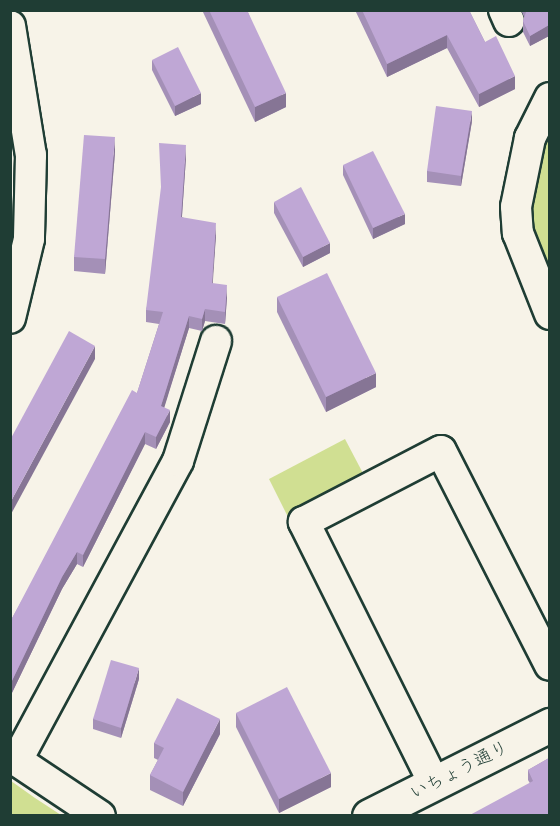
<!DOCTYPE html>
<html>
<head>
<meta charset="utf-8">
<style>
	body { margin:0 }
	#map { position:relative; width:560px; height:826px; overflow:hidden; background:#f7f3e8; font-family:"Shantell Sans","Klee One",sans-serif }
	div>[style] { position:absolute }
	.green>* { inset:0; background:#d0df92 }
	.roads { filter:drop-shadow(2px 0 #1f3d34) drop-shadow(-2px 0 #1f3d34) drop-shadow(0 2px #1f3d34) drop-shadow(0 -2px #1f3d34) }
	.minor>* { height:30px; margin:-15px; padding:0 15px; transform-origin:15px; border-radius:15px; background:#f7f3e8 }
	.tertiary>* { height:33px; margin:-16.5px; padding:0 16.5px; transform-origin:16.5px; border-radius:16.5px; background:#f7f3e8 }
	.wall>* { inset:0; background:#a490b7 }
	.shaded-wall>* { inset:0; background:#867595 }
	.building>* { inset:0; background:#bfa7d5 }
	span { translate:-50% -50%; white-space:nowrap; text-align:center; line-height:1.15; -webkit-text-stroke:5px #f7f3e8; paint-order:stroke }
	.street-label { font-size:18px; color:#1f3d34 }
	.frame { position:absolute; inset:0; border:12px solid #1f3d34; pointer-events:none }
</style>
</head>
<body>
<div id="map">
	<div class="green">
		<div style="clip-path:polygon(549px 120px,549px 289px,528px 217px)"></div>
		<div style="clip-path:polygon(345px 439px,366px 479px,289px 519px,269px 479px)"></div>
		<div style="clip-path:polygon(11px 781px,35px 798px,61px 815px,11px 815px)"></div>
	</div>
	<div class="roads">
		<div class="minor">
			<div style="left:504px;top:10px;width:12px;rotate:66deg"></div>
			<div style="left:10px;top:26px;width:131px;rotate:80.8deg"></div>
			<div style="left:31px;top:155px;width:84px;rotate:91.4deg"></div>
			<div style="left:29px;top:239px;width:81px;rotate:103.5deg"></div>
			<div style="left:550px;top:98px;width:45px;rotate:116.6deg"></div>
			<div style="left:530px;top:138px;width:70px;rotate:101.5deg"></div>
			<div style="left:516px;top:207px;width:26px;rotate:86deg"></div>
			<div style="left:518px;top:233px;width:87px;rotate:68.4deg"></div>
			<div style="left:10px;top:756px;width:108px;rotate:33.7deg"></div>
			<div style="left:17px;top:760px;width:340px;rotate:-61.7deg"></div>
			<div style="left:178px;top:461px;width:126px;rotate:-72.4deg"></div>
			<div style="left:434px;top:783px;width:292px;rotate:-116.5deg"></div>
			<div style="left:304px;top:522px;width:154px;rotate:-27.4deg"></div>
			<div style="left:441px;top:451px;width:240px;rotate:63deg"></div>
		</div>
		<div class="tertiary">
			<div style="left:369px;top:816px;width:203px;rotate:-26.7deg"></div>
		</div>
	</div>
	<div class="wall">
		<div style="clip-path:polygon(202px 10px,247px 10px,286px 107px,255px 122px)"></div>
		<div style="clip-path:polygon(355px 10px,469px 10px,485px 42px,515px 89px,479px 107px,447px 48px,387px 77px)"></div>
		<div style="clip-path:polygon(521px 10px,549px 10px,549px 36px,530px 46px,523px 32px,523px 21px,524px 17px)"></div>
		<div style="clip-path:polygon(152px 60px,201px 104px,175px 116px,152px 70px)"></div>
		<div style="clip-path:polygon(472px 121px,461px 186px,427px 182px,427px 171px)"></div>
		<div style="clip-path:polygon(115px 152px,105px 274px,74px 271px,74px 257px)"></div>
		<div style="clip-path:polygon(186px 157px,182px 217px,216px 235px,212px 283px,227px 297px,225px 324px,205px 321px,202px 331px,189px 328px,164px 407px,170px 422px,156px 449px,145px 444px,83px 567px,77px 564px,62px 589px,10px 697px,10px 622px,137px 393px,159px 324px,146px 322px,146px 310px)"></div>
		<div style="clip-path:polygon(343px 165px,405px 224px,373px 239px,343px 175px)"></div>
		<div style="clip-path:polygon(274px 202px,330px 253px,303px 267px,274px 213px)"></div>
		<div style="clip-path:polygon(277px 297px,376px 387px,326px 412px,277px 312px)"></div>
		<div style="clip-path:polygon(139px 679px,121px 738px,93px 729px,93px 719px)"></div>
		<div style="clip-path:polygon(236px 713px,331px 787px,279px 813px,236px 727px)"></div>
		<div style="clip-path:polygon(220px 734px,183px 806px,150px 790px,150px 775px,158px 760px,154px 758px,154px 743px)"></div>
		<div style="clip-path:polygon(549px 758px,549px 816px,528px 780px,528px 770px)"></div>
	</div>
	<div class="shaded-wall">
		<div style="clip-path:polygon(549px 25px,549px 36px,530px 46px,530px 36px)"></div>
		<div style="clip-path:polygon(447px 35px,447px 48px,387px 77px,387px 64px)"></div>
		<div style="clip-path:polygon(515px 76px,515px 89px,479px 107px,479px 94px)"></div>
		<div style="clip-path:polygon(201px 93px,201px 104px,175px 116px,175px 106px)"></div>
		<div style="clip-path:polygon(286px 93px,286px 107px,255px 122px,255px 107px)"></div>
		<div style="clip-path:polygon(472px 111px,472px 121px,461px 186px,461px 176px)"></div>
		<div style="clip-path:polygon(115px 137px,115px 152px,105px 274px,105px 259px)"></div>
		<div style="clip-path:polygon(186px 145px,186px 157px,181px 229px,181px 217px)"></div>
		<div style="clip-path:polygon(405px 214px,405px 224px,373px 239px,373px 228px)"></div>
		<div style="clip-path:polygon(216px 223px,216px 235px,212px 295px,212px 283px)"></div>
		<div style="clip-path:polygon(330px 243px,330px 253px,303px 267px,303px 257px)"></div>
		<div style="clip-path:polygon(227px 285px,227px 297px,225px 324px,225px 312px)"></div>
		<div style="clip-path:polygon(205px 309px,205px 321px,202px 331px,202px 319px)"></div>
		<div style="clip-path:polygon(189px 316px,189px 328px,161px 418px,161px 406px)"></div>
		<div style="clip-path:polygon(95px 346px,95px 359px,10px 516px,10px 503px)"></div>
		<div style="clip-path:polygon(376px 373px,376px 387px,326px 412px,326px 397px)"></div>
		<div style="clip-path:polygon(170px 410px,170px 422px,156px 449px,156px 437px)"></div>
		<div style="clip-path:polygon(145px 432px,145px 444px,83px 567px,83px 555px)"></div>
		<div style="clip-path:polygon(77px 552px,77px 564px,62px 589px,10px 697px,10px 685px,62px 577px)"></div>
		<div style="clip-path:polygon(139px 668px,139px 679px,121px 738px,121px 728px)"></div>
		<div style="clip-path:polygon(220px 719px,220px 734px,183px 806px,183px 792px)"></div>
		<div style="clip-path:polygon(331px 773px,331px 787px,279px 813px,279px 799px)"></div>
	</div>
	<div class="building">
		<div style="clip-path:polygon(209px 10px,247px 10px,286px 93px,255px 107px)"></div>
		<div style="clip-path:polygon(362px 10px,469px 10px,485px 42px,496px 36px,515px 76px,479px 94px,447px 35px,387px 64px)"></div>
		<div style="clip-path:polygon(526px 10px,549px 10px,549px 25px,530px 36px,523px 21px,526px 12px)"></div>
		<div style="clip-path:polygon(178px 47px,201px 93px,175px 106px,152px 60px)"></div>
		<div style="clip-path:polygon(436px 106px,472px 111px,461px 176px,427px 171px)"></div>
		<div style="clip-path:polygon(84px 135px,115px 137px,105px 259px,74px 257px)"></div>
		<div style="clip-path:polygon(159px 143px,186px 145px,181px 217px,216px 223px,212px 283px,227px 285px,225px 312px,205px 309px,202px 319px,189px 316px,161px 406px,170px 410px,156px 437px,145px 432px,83px 555px,77px 552px,62px 577px,10px 685px,10px 622px,132px 390px,137px 393px,163px 312px,146px 310px,161px 187px)"></div>
		<div style="clip-path:polygon(373px 151px,405px 214px,373px 228px,343px 165px)"></div>
		<div style="clip-path:polygon(301px 187px,330px 243px,303px 257px,274px 202px)"></div>
		<div style="clip-path:polygon(327px 273px,376px 373px,326px 397px,277px 297px)"></div>
		<div style="clip-path:polygon(69px 331px,95px 346px,10px 503px,10px 440px)"></div>
		<div style="clip-path:polygon(111px 660px,139px 668px,121px 728px,93px 719px)"></div>
		<div style="clip-path:polygon(287px 687px,331px 773px,279px 799px,236px 713px)"></div>
		<div style="clip-path:polygon(177px 698px,220px 719px,183px 792px,150px 775px,164px 748px,154px 743px)"></div>
		<div style="clip-path:polygon(549px 758px,549px 816px,468px 816px,533px 781px,528px 770px)"></div>
	</div>
	<div class="street-label">
		<span style="left:459px;top:770px;rotate:-27deg">いちょう通り</span>
	</div>
	<div class="frame"></div>
</div>
</body>
</html>
